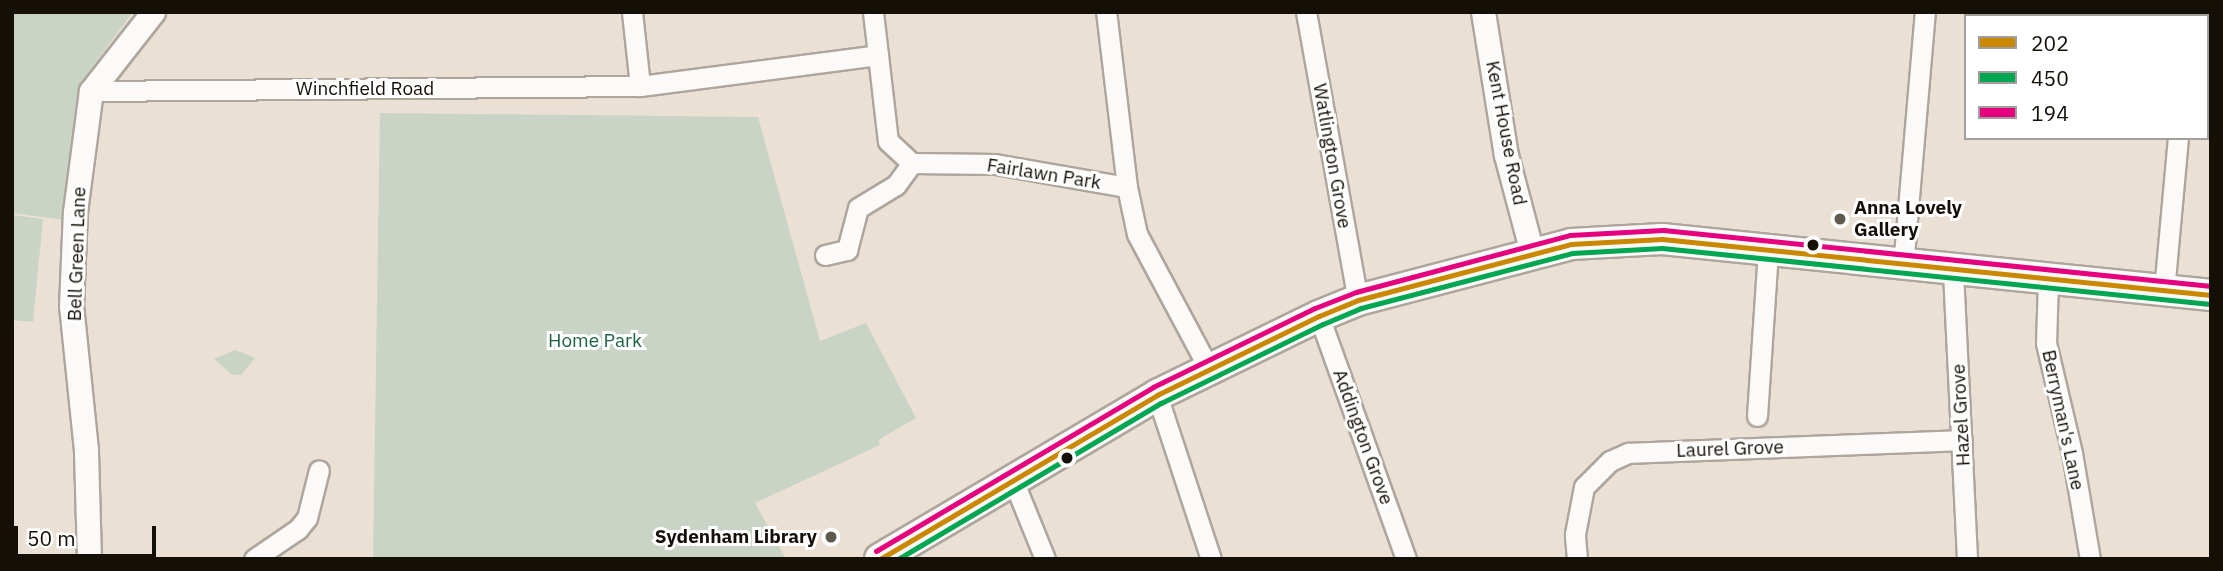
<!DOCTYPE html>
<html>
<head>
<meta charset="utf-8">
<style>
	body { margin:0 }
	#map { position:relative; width:2223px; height:571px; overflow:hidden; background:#eae0d4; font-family:"IBM Plex Sans",sans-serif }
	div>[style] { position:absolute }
	.green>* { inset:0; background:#c9d4c6 }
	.roads { filter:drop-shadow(2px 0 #aea69d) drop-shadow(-2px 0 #aea69d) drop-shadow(0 2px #aea69d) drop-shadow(0 -2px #aea69d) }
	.minor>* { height:19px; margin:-9.5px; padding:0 9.5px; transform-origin:9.5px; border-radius:9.5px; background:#fcfaf9 }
	.tertiary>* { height:23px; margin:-11.5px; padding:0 11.5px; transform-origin:11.5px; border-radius:11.5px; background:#fcfaf9 }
	.primary>* { height:30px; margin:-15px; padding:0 15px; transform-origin:15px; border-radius:15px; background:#fcfaf9 }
	.bus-1>* { height:5px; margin:-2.5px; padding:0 2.5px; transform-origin:2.5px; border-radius:2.5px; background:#ca8801 }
	.bus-2>* { height:5px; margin:-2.5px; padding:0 2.5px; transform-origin:2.5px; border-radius:2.5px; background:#00a651 }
	.bus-3>* { height:5px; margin:-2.5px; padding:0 2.5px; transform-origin:2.5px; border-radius:2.5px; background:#e5007d }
	.dots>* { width:19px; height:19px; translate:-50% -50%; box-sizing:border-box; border:4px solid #fff; border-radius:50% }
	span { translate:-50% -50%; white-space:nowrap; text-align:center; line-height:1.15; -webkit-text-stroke:6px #fff; paint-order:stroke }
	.street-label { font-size:19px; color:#140f07 }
	.poi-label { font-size:19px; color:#140f07; font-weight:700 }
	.left { translate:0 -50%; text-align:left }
	.right { translate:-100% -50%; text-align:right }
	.park-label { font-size:19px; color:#1e6242 }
	.frame { position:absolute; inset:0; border:14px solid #140f07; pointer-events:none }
	.legend { position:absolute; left:1964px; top:14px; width:245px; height:126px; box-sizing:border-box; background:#fff; border:2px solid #a19f9c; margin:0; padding:9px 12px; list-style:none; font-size:21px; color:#140f07 }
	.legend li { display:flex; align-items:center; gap:14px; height:35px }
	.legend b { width:35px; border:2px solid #a19f9c }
	.scale { position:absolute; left:14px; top:526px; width:142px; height:32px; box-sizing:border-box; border:4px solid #140f07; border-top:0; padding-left:9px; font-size:21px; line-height:24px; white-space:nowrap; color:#140f07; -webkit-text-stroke:5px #fff; paint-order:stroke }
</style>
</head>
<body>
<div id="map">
	<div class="green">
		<div style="clip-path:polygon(12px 12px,133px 12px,80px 83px,65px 220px,12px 213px)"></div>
		<div style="clip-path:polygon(380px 113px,758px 117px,820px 341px,866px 323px,916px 418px,878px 440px,880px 445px,755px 503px,786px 559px,373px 559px)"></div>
		<div style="clip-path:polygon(12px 215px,43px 219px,33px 322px,12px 320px)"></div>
		<div style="clip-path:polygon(235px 350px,255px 358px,241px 375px,231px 374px,214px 359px)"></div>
	</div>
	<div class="roads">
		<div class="minor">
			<div style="left:632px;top:12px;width:74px;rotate:83.8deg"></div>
			<div style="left:873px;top:12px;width:130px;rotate:83.4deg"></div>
			<div style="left:888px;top:141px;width:33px;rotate:43deg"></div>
			<div style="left:912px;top:163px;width:83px;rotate:0.7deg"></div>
			<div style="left:995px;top:164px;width:134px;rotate:9.9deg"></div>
			<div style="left:1127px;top:187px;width:176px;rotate:-96.8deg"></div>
			<div style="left:1306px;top:12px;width:293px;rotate:79.8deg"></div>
			<div style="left:2190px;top:16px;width:4px;rotate:-90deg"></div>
			<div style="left:2207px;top:81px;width:4px;rotate:14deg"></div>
			<div style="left:91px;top:91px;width:549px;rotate:-0.52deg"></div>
			<div style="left:640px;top:86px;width:240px;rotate:-7.4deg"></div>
			<div style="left:1127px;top:187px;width:48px;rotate:78deg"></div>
			<div style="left:1137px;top:234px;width:153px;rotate:61.9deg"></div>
			<div style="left:825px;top:255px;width:23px;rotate:-13deg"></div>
			<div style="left:847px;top:250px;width:43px;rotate:-75.3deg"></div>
			<div style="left:858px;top:208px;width:44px;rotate:-31.2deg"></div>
			<div style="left:896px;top:185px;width:27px;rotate:-54deg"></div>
			<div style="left:1903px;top:267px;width:256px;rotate:-85.1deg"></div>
			<div style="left:1953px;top:272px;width:287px;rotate:87.2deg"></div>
			<div style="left:2048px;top:280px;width:63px;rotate:91.8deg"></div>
			<div style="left:2046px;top:343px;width:113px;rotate:76.7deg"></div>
			<div style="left:2072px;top:453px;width:108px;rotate:80.4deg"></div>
			<div style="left:2164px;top:291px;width:154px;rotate:-84.8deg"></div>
			<div style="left:1319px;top:316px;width:258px;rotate:70.3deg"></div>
			<div style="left:1157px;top:395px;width:173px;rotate:71.8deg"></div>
			<div style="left:1757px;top:416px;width:165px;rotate:-86.2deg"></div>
			<div style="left:1013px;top:480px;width:85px;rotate:67.9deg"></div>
			<div style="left:254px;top:559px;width:53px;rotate:-34.3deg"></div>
			<div style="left:298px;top:529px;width:14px;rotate:-51deg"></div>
			<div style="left:307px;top:518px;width:49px;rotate:-76deg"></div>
			<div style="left:1577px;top:559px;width:25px;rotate:-95deg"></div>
			<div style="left:1575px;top:534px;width:48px;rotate:-79.2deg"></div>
			<div style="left:1584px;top:487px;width:37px;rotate:-45deg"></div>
			<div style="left:1610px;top:461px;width:20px;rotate:-24deg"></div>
			<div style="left:1628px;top:453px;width:334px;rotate:-2.2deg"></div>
		</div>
		<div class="tertiary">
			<div style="left:1483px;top:12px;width:145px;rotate:80.9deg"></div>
			<div style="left:1506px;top:155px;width:101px;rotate:75.1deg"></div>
			<div style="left:89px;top:559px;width:109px;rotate:-91.6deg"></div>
			<div style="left:86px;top:450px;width:145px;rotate:-95.9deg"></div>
			<div style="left:71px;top:306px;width:94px;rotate:-87.6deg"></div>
			<div style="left:75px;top:212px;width:122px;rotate:-82.5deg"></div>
			<div style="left:91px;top:91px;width:100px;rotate:-51.9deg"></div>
		</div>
		<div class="primary">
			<div style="left:880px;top:559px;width:322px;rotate:-30.6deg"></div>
			<div style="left:1157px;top:395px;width:180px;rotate:-26deg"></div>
			<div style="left:1319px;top:316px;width:42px;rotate:-22.3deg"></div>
			<div style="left:1358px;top:300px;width:220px;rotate:-14.7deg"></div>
			<div style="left:1571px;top:244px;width:91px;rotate:-3.1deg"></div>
			<div style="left:1662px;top:239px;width:552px;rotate:5.82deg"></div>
		</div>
	</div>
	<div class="bus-1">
		<div style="left:880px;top:559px;width:322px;rotate:-30.6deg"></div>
		<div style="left:1157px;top:395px;width:180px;rotate:-26deg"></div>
		<div style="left:1319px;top:316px;width:42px;rotate:-22.3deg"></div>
		<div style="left:1358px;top:300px;width:220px;rotate:-14.7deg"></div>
		<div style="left:1571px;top:244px;width:91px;rotate:-3.1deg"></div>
		<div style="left:1662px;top:239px;width:552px;rotate:5.82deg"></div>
	</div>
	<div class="bus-2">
		<div style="left:898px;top:559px;width:306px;rotate:-30.7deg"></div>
		<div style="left:1161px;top:403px;width:180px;rotate:-26deg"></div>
		<div style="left:1323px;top:324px;width:41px;rotate:-22.8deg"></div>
		<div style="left:1361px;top:308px;width:218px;rotate:-14.6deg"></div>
		<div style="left:1572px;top:253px;width:90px;rotate:-3.2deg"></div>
		<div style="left:1662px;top:248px;width:551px;rotate:5.83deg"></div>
	</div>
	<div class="bus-3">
		<div style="left:876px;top:551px;width:322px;rotate:-30.6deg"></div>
		<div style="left:1153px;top:387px;width:180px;rotate:-26deg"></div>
		<div style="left:1315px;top:308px;width:44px;rotate:-21.3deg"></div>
		<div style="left:1356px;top:292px;width:221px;rotate:-14.9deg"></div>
		<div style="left:1570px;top:235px;width:93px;rotate:-3.1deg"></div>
		<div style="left:1663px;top:230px;width:551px;rotate:5.83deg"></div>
	</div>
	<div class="dots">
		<div style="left:1840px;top:219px;background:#5f584f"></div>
		<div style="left:1813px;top:245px;background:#140f07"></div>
		<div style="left:1067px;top:458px;background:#140f07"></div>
		<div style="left:831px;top:537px;background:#5f584f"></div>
	</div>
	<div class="street-label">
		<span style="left:365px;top:89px">Winchfield Road</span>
		<span style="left:1506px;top:133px;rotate:79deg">Kent House Road</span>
		<span style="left:1332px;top:156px;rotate:80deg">Watlington Grove</span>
		<span style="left:1044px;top:174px;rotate:9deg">Fairlawn Park</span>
		<span style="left:77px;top:254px;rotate:-88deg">Bell Green Lane</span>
		<span style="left:1961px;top:415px;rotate:-93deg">Hazel Grove</span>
		<span style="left:2063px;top:420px;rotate:78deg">Berryman's Lane</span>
		<span style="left:1363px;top:437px;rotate:70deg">Addington Grove</span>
		<span style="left:1730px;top:449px;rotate:-2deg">Laurel Grove</span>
	</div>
	<div class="poi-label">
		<span class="left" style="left:1854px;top:219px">Anna Lovely<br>Gallery</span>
		<span class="right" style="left:817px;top:537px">Sydenham Library</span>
	</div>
	<div class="park-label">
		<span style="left:595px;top:341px">Home Park</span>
	</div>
	<div class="frame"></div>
	<ul class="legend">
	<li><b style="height:9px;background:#ca8801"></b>202</li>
	<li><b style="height:9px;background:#00a651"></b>450</li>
	<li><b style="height:9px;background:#e5007d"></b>194</li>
	</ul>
	<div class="scale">50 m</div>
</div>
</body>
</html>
